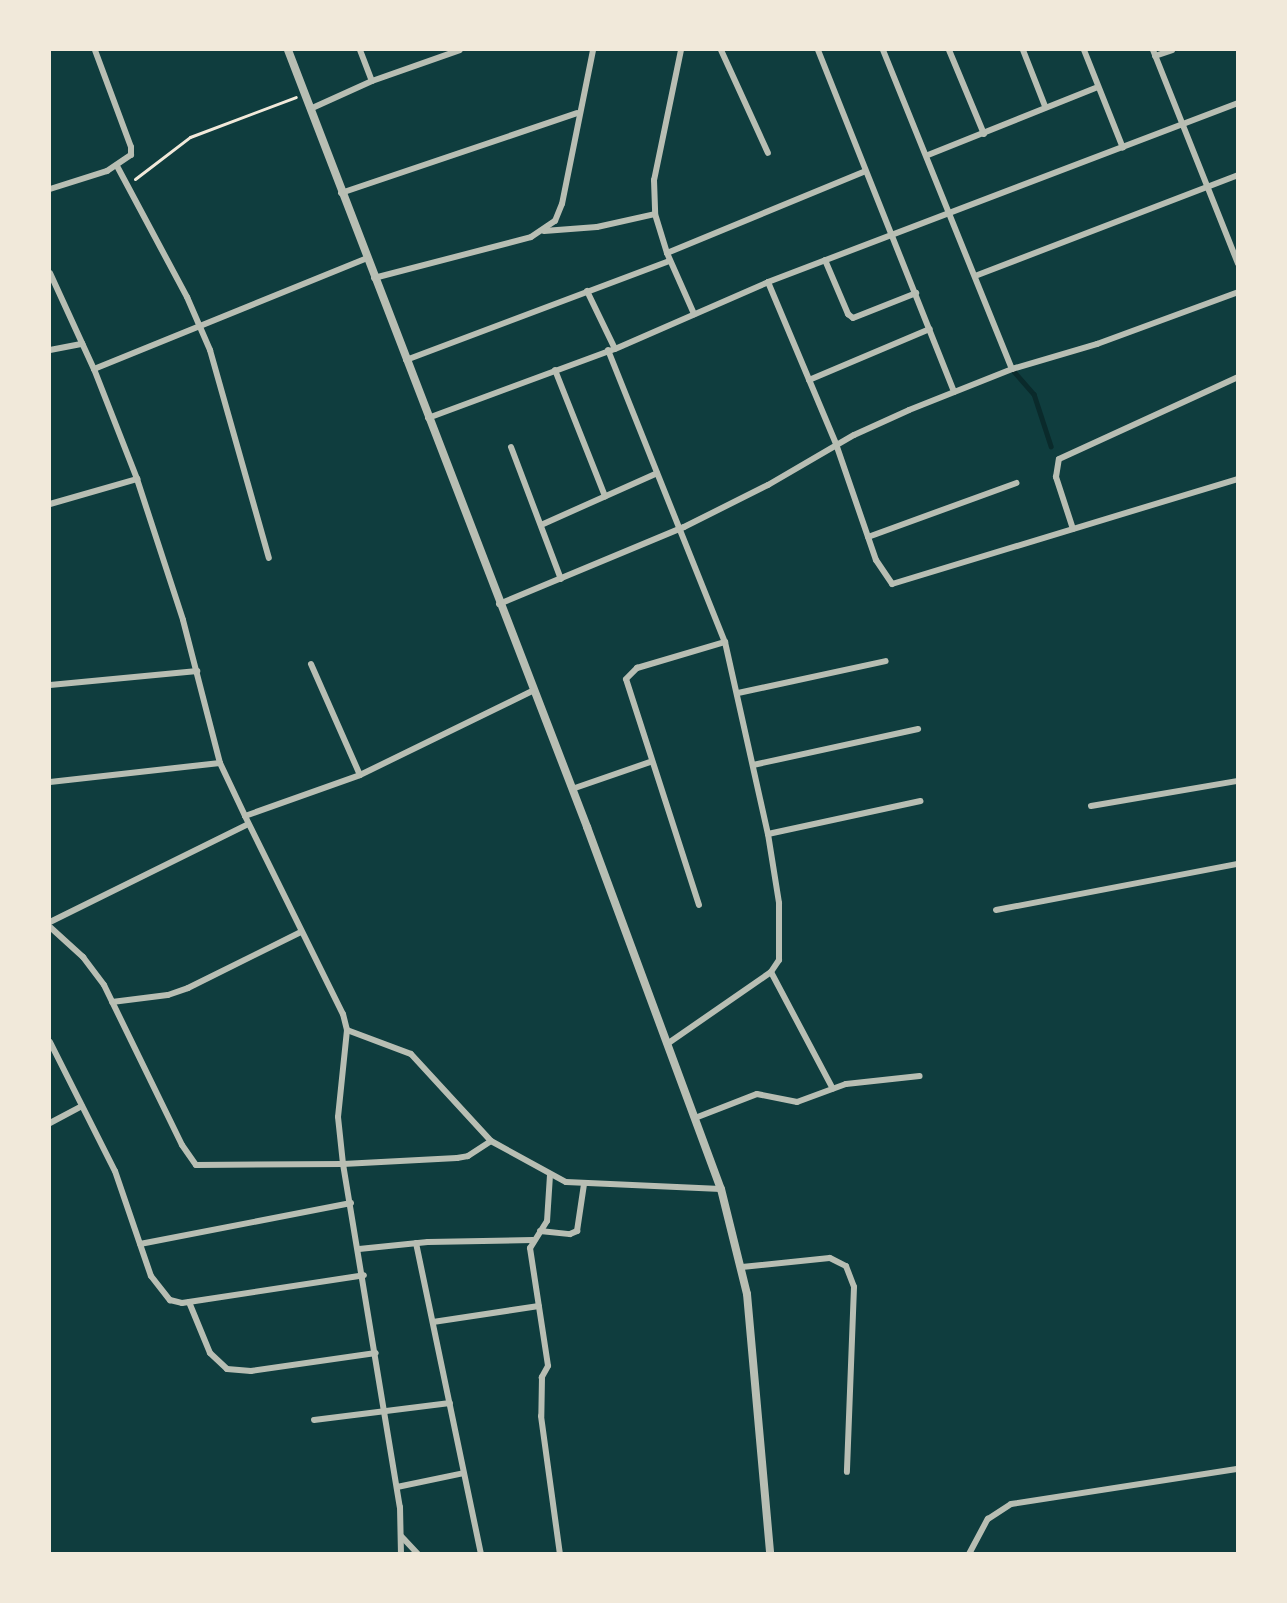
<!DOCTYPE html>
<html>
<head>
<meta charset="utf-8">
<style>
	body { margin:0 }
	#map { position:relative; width:1287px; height:1603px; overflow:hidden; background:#0f3d3e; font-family:Raleway,sans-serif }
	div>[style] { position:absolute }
	.stream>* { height:4.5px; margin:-2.25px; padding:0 2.25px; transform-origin:2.25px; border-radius:2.25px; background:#0a2a2b }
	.path>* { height:3px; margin:-1.5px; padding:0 1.5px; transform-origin:1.5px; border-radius:1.5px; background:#f1e9da }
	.minor>* { height:6px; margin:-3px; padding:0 3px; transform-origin:3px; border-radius:3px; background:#b8beb3 }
	.tertiary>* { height:8px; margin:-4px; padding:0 4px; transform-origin:4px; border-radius:4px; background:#b8beb3 }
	span { translate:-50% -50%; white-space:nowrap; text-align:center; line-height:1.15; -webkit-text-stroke:4.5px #f1e9da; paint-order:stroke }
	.frame { position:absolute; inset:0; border:51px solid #f1e9da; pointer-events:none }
</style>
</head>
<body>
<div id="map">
	<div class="stream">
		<div style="left:1012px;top:369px;width:33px;rotate:49deg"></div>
		<div style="left:1034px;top:394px;width:55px;rotate:71.9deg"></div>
	</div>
	<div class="path">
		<div style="left:135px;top:179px;width:69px;rotate:-37.4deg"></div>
		<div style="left:190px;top:137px;width:113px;rotate:-20.7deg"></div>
	</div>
	<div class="minor">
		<div style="left:360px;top:50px;width:33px;rotate:69deg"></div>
		<div style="left:681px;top:50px;width:133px;rotate:101.7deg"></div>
		<div style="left:654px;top:180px;width:34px;rotate:88deg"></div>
		<div style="left:655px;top:214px;width:41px;rotate:72.9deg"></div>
		<div style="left:667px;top:253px;width:67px;rotate:66.1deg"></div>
		<div style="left:721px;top:50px;width:113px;rotate:65.5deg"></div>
		<div style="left:818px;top:50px;width:368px;rotate:68.3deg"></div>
		<div style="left:883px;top:50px;width:344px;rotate:68deg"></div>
		<div style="left:949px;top:50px;width:91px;rotate:67.4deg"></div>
		<div style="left:1023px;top:50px;width:60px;rotate:68.6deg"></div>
		<div style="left:1084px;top:50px;width:105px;rotate:68.3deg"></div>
		<div style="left:1153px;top:50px;width:230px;rotate:68.3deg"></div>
		<div style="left:1155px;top:56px;width:18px;rotate:-19deg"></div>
		<div style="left:310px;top:109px;width:68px;rotate:-24.3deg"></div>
		<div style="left:372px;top:81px;width:93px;rotate:-19.4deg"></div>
		<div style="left:928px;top:155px;width:183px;rotate:-21.8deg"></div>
		<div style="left:117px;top:166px;width:149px;rotate:61.9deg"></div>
		<div style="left:187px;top:297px;width:58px;rotate:66.5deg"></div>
		<div style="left:210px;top:350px;width:216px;rotate:74.2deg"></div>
		<div style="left:50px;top:189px;width:60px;rotate:-17.5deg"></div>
		<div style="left:107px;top:171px;width:29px;rotate:-34deg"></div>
		<div style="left:131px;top:155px;width:8px;rotate:-90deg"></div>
		<div style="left:131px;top:147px;width:103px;rotate:-110.4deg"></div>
		<div style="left:341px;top:193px;width:249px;rotate:-18.7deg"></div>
		<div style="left:544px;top:231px;width:53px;rotate:-4.3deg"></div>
		<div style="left:597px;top:227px;width:59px;rotate:-12.6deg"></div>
		<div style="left:667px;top:253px;width:213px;rotate:-22.4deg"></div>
		<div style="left:825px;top:260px;width:59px;rotate:66.9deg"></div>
		<div style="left:848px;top:314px;width:6px;rotate:39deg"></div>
		<div style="left:853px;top:318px;width:68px;rotate:-21.6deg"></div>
		<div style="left:50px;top:273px;width:106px;rotate:65.4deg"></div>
		<div style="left:94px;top:369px;width:118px;rotate:68.6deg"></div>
		<div style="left:137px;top:479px;width:148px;rotate:71.9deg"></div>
		<div style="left:183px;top:620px;width:148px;rotate:75.5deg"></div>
		<div style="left:220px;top:763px;width:59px;rotate:64.7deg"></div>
		<div style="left:245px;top:816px;width:122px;rotate:-19.6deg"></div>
		<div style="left:360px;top:775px;width:191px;rotate:-26deg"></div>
		<div style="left:975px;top:276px;width:282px;rotate:-21deg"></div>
		<div style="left:374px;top:278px;width:162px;rotate:-14.6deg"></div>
		<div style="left:531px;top:237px;width:29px;rotate:-34deg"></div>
		<div style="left:555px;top:221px;width:18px;rotate:-68deg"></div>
		<div style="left:562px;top:204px;width:157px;rotate:-78.6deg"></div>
		<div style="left:768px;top:282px;width:176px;rotate:67.2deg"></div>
		<div style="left:836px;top:444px;width:123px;rotate:71deg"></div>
		<div style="left:876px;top:560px;width:29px;rotate:56deg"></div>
		<div style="left:892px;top:584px;width:362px;rotate:-16.9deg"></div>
		<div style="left:587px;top:291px;width:64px;rotate:64.2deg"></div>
		<div style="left:50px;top:350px;width:33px;rotate:-11deg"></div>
		<div style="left:608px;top:350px;width:315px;rotate:68.2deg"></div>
		<div style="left:725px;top:642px;width:197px;rotate:77.4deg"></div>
		<div style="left:768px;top:834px;width:70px;rotate:80.9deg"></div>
		<div style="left:779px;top:903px;width:57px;rotate:90deg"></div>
		<div style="left:779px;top:960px;width:14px;rotate:124deg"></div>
		<div style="left:771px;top:972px;width:126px;rotate:145.3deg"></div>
		<div style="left:406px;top:360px;width:282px;rotate:-20.6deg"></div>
		<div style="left:94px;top:369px;width:295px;rotate:-22.1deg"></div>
		<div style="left:555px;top:370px;width:136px;rotate:68.4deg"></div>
		<div style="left:809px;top:380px;width:131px;rotate:-22.9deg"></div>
		<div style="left:428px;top:418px;width:199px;rotate:-20.3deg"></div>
		<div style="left:615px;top:349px;width:167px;rotate:-23.6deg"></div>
		<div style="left:768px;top:282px;width:503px;rotate:-20.85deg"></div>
		<div style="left:511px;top:447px;width:141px;rotate:69.3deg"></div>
		<div style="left:50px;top:504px;width:91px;rotate:-16deg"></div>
		<div style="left:541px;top:525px;width:127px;rotate:-24.1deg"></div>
		<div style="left:1073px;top:529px;width:55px;rotate:-108.1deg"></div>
		<div style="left:1056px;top:477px;width:18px;rotate:-81deg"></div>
		<div style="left:1059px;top:459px;width:197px;rotate:-24.6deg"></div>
		<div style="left:868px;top:537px;width:158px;rotate:-20deg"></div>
		<div style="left:499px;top:604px;width:200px;rotate:-22.6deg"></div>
		<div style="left:684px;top:527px;width:94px;rotate:-26.6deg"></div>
		<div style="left:768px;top:485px;width:99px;rotate:-30.2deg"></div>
		<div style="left:854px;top:435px;width:60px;rotate:-24.4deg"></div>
		<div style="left:909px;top:410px;width:111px;rotate:-21.7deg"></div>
		<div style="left:1012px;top:369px;width:89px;rotate:-16.4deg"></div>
		<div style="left:1097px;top:344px;width:150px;rotate:-20.2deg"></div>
		<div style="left:311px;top:664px;width:121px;rotate:66.2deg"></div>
		<div style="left:50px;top:685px;width:148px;rotate:-5.4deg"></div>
		<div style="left:738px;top:693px;width:151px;rotate:-12.2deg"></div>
		<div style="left:753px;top:765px;width:169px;rotate:-12.3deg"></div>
		<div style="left:50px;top:782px;width:171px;rotate:-6.4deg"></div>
		<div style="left:572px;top:789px;width:83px;rotate:-19.1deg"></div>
		<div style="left:1091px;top:806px;width:149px;rotate:-9.7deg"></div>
		<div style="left:245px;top:816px;width:221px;rotate:63.7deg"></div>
		<div style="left:343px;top:1014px;width:16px;rotate:76deg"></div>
		<div style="left:347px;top:1030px;width:87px;rotate:95.9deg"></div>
		<div style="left:338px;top:1117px;width:47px;rotate:83.9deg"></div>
		<div style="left:343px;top:1164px;width:348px;rotate:80.6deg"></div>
		<div style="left:400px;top:1507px;width:47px;rotate:88.8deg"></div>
		<div style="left:768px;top:834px;width:156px;rotate:-12.2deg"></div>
		<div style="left:699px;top:905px;width:237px;rotate:-107.9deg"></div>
		<div style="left:626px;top:679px;width:16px;rotate:-45deg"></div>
		<div style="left:637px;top:668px;width:92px;rotate:-16.5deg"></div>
		<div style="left:996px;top:910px;width:246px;rotate:-10.8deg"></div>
		<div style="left:50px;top:922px;width:221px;rotate:-26.3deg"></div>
		<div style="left:50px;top:927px;width:45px;rotate:42.3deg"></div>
		<div style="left:83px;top:957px;width:35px;rotate:53deg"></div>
		<div style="left:104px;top:985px;width:178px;rotate:64deg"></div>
		<div style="left:182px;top:1145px;width:24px;rotate:55deg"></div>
		<div style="left:196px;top:1165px;width:147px;rotate:-0.4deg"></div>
		<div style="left:343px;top:1164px;width:114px;rotate:-3deg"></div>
		<div style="left:457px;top:1158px;width:11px;rotate:-10deg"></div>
		<div style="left:468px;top:1156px;width:27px;rotate:-33deg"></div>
		<div style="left:771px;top:972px;width:132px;rotate:62.1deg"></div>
		<div style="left:112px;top:1002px;width:56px;rotate:-7.1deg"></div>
		<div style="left:168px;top:995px;width:21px;rotate:-19deg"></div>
		<div style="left:188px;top:988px;width:126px;rotate:-26.4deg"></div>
		<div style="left:347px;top:1030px;width:68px;rotate:20.6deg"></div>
		<div style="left:411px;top:1054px;width:118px;rotate:47.4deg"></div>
		<div style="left:491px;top:1141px;width:85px;rotate:28.7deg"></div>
		<div style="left:566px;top:1182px;width:155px;rotate:2.6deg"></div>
		<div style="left:50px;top:1042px;width:144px;rotate:63.3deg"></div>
		<div style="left:115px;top:1171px;width:111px;rotate:71.1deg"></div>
		<div style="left:151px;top:1276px;width:31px;rotate:52deg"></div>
		<div style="left:170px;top:1300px;width:12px;rotate:14deg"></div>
		<div style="left:182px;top:1303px;width:184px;rotate:-8.7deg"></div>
		<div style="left:695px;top:1118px;width:66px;rotate:-21.2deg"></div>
		<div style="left:757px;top:1094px;width:41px;rotate:11.3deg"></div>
		<div style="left:797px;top:1102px;width:52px;rotate:-20.2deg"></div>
		<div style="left:846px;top:1084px;width:74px;rotate:-6.2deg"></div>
		<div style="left:50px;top:1123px;width:36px;rotate:-28deg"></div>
		<div style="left:550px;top:1175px;width:46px;rotate:93.7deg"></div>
		<div style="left:547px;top:1221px;width:32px;rotate:122deg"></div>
		<div style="left:530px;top:1248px;width:119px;rotate:81.3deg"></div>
		<div style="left:548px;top:1366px;width:13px;rotate:119deg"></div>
		<div style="left:542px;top:1377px;width:39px;rotate:91deg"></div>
		<div style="left:541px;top:1416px;width:139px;rotate:82.2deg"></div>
		<div style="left:540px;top:1231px;width:30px;rotate:6deg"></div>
		<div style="left:570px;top:1234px;width:8px;rotate:-23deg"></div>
		<div style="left:577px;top:1231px;width:48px;rotate:-81.5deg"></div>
		<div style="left:416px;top:1243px;width:317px;rotate:78.2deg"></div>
		<div style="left:140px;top:1244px;width:215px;rotate:-11deg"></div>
		<div style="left:359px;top:1249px;width:69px;rotate:-5.8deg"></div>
		<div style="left:428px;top:1242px;width:105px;rotate:-1.1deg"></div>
		<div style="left:742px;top:1267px;width:88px;rotate:-5.8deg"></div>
		<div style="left:830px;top:1258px;width:18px;rotate:27deg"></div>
		<div style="left:846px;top:1266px;width:22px;rotate:69deg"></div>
		<div style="left:854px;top:1287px;width:185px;rotate:92.2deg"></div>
		<div style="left:189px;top:1302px;width:55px;rotate:67.6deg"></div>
		<div style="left:210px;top:1353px;width:23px;rotate:43deg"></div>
		<div style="left:227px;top:1369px;width:24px;rotate:5deg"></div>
		<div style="left:251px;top:1371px;width:126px;rotate:-8.2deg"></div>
		<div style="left:433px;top:1322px;width:107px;rotate:-8.6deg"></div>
		<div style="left:314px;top:1420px;width:137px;rotate:-7.1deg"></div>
		<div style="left:397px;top:1487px;width:68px;rotate:-11.8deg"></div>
		<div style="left:402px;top:1537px;width:23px;rotate:47deg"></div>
		<div style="left:969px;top:1554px;width:40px;rotate:-62deg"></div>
		<div style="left:988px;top:1519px;width:27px;rotate:-33deg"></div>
		<div style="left:1011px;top:1504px;width:230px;rotate:-8.8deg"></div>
	</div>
	<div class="tertiary">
		<div style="left:288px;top:50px;width:833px;rotate:68.95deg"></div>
		<div style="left:587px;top:827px;width:386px;rotate:69.7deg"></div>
		<div style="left:721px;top:1189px;width:108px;rotate:76.1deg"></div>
		<div style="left:747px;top:1294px;width:261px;rotate:84.9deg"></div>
	</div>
	<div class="frame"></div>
</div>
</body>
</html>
